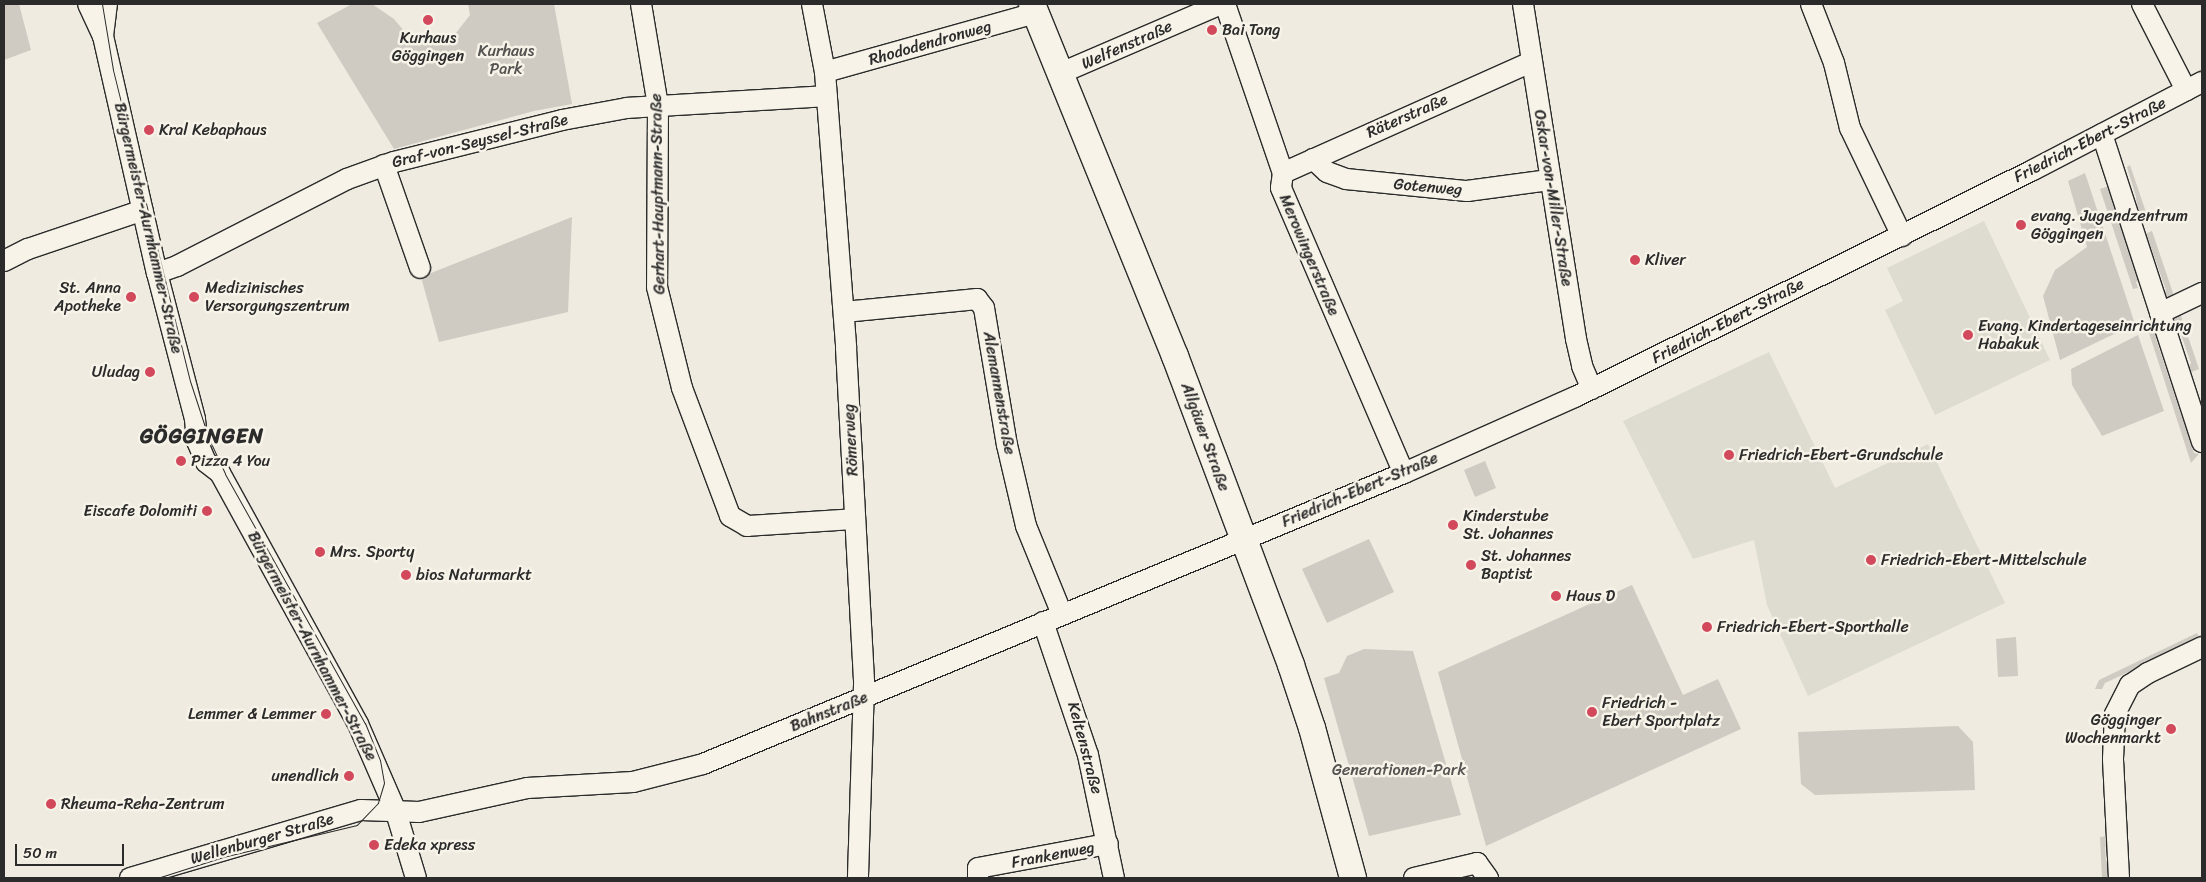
<!DOCTYPE html>
<html>
<head>
<meta charset="utf-8">
<style>
	body { margin:0 }
	#map { position:relative; width:2206px; height:882px; overflow:hidden; background:#efebe0; font-family:Sriracha,sans-serif }
	div>[style] { position:absolute }
	.built>* { inset:0; background:#dedbd1 }
	.green>* { inset:0; background:#cfcbc2 }
	.roads { filter:drop-shadow(1px 0 #2b2b2b) drop-shadow(-1px 0 #2b2b2b) drop-shadow(0 1px #2b2b2b) drop-shadow(0 -1px #2b2b2b) }
	.minor>* { height:20px; margin:-10px; padding:0 10px; transform-origin:10px; border-radius:10px; background:#f7f3e8 }
	.major>* { height:26px; margin:-13px; padding:0 13px; transform-origin:13px; border-radius:13px; background:#f7f3e8 }
	.tram>* { height:1px; margin:-0.5px; padding:0 0.5px; transform-origin:0.5px; border-radius:0.5px; background:#2b2b2b }
	.dots>* { width:14px; height:14px; translate:-50% -50%; box-sizing:border-box; border:2px solid #f7f3e8; border-radius:50% }
	span { translate:-50% -50%; white-space:nowrap; text-align:center; line-height:1.15; -webkit-text-stroke:5px #f7f3e8; paint-order:stroke }
	.poi-label { font-size:16px; color:#2b2b2b }
	.left { translate:0 -50%; text-align:left }
	.right { translate:-100% -50%; text-align:right }
	.street-label { font-size:16px; color:#2b2b2b }
	.park-label { font-size:16px; color:#545351 }
	.district-label { font-size:21px; color:#2b2b2b; font-weight:700; letter-spacing:1px }
	.frame { position:absolute; inset:0; border:5px solid #2b2b2b; pointer-events:none }
	.scale { position:absolute; left:15px; top:844px; width:109px; height:22px; box-sizing:border-box; border:2px solid #2b2b2b; border-top:0; padding-left:6px; font-size:15px; line-height:18px; white-space:nowrap; color:#2b2b2b; -webkit-text-stroke:4px #f7f3e8; paint-order:stroke }
</style>
</head>
<body>
<div id="map">
	<div class="built">
		<div style="clip-path:polygon(1984px 221px,2050px 360px,1935px 415px,1885px 310px,1903px 301px,1887px 268px)"></div>
		<div style="clip-path:polygon(1769px 352px,1835px 488px,1928px 444px,2005px 603px,1808px 696px,1767px 605px,1754px 540px,1693px 559px,1623px 421px)"></div>
	</div>
	<div class="green">
		<div style="clip-path:polygon(7px 4px,19px 4px,31px 50px,4px 60px,4px 6px)"></div>
		<div style="clip-path:polygon(352px 4px,372px 4px,394px 19px,410px 38px,429px 41px,452px 38px,470px 15px,468px 4px,554px 4px,572px 104px,534px 111px,394px 149px,317px 23px)"></div>
		<div style="clip-path:polygon(2130px 165px,2148px 218px,2139px 221px,2136px 197px,2127px 167px)"></div>
		<div style="clip-path:polygon(2085px 173px,2135px 324px,2060px 360px,2043px 296px,2055px 270px,2087px 247px,2068px 181px)"></div>
		<div style="clip-path:polygon(2109px 186px,2141px 280px,2136px 282px,2138px 288px,2133px 289px,2100px 189px)"></div>
		<div style="clip-path:polygon(572px 217px,568px 312px,439px 342px,421px 277px)"></div>
		<div style="clip-path:polygon(2152px 231px,2174px 296px,2164px 297px,2163px 294px,2166px 290px,2148px 239px,2143px 239px,2142px 235px)"></div>
		<div style="clip-path:polygon(2180px 313px,2199px 369px,2189px 373px,2188px 368px,2191px 363px,2177px 323px,2172px 323px,2170px 318px)"></div>
		<div style="clip-path:polygon(2148px 330px,2158px 330px,2160px 336px,2156px 339px,2194px 453px,2199px 454px,2191px 463px)"></div>
		<div style="clip-path:polygon(2138px 335px,2164px 411px,2102px 436px,2072px 385px,2071px 369px)"></div>
		<div style="clip-path:polygon(1485px 461px,1496px 488px,1475px 497px,1464px 470px)"></div>
		<div style="clip-path:polygon(1369px 539px,1394px 592px,1327px 623px,1302px 569px)"></div>
		<div style="clip-path:polygon(1632px 585px,1683px 695px,1718px 679px,1741px 729px,1486px 846px,1438px 672px)"></div>
		<div style="clip-path:polygon(2197px 633px,2200px 639px,2105px 683px,2102px 689px,2095px 689px,2099px 680px)"></div>
		<div style="clip-path:polygon(2016px 637px,2018px 676px,1998px 677px,1996px 639px)"></div>
		<div style="clip-path:polygon(1364px 649px,1413px 651px,1461px 815px,1369px 836px,1324px 678px,1339px 673px,1347px 656px)"></div>
		<div style="clip-path:polygon(1958px 726px,1973px 742px,1975px 790px,1815px 795px,1801px 784px,1798px 732px)"></div>
		<div style="clip-path:polygon(2110px 836px,2110px 845px,2105px 847px,2106px 861px,2111px 862px,2111px 878px,2102px 878px,2100px 837px)"></div>
	</div>
	<div class="roads">
		<div class="minor">
			<div style="left:88px;top:4px;width:35px;rotate:65deg"></div>
			<div style="left:103px;top:36px;width:243px;rotate:77.2deg"></div>
			<div style="left:157px;top:273px;width:151px;rotate:75.4deg"></div>
			<div style="left:195px;top:419px;width:22px;rotate:85deg"></div>
			<div style="left:197px;top:441px;width:23px;rotate:67deg"></div>
			<div style="left:206px;top:462px;width:18px;rotate:38deg"></div>
			<div style="left:220px;top:473px;width:286px;rotate:61.2deg"></div>
			<div style="left:358px;top:724px;width:93px;rotate:66.5deg"></div>
			<div style="left:395px;top:809px;width:72px;rotate:73.1deg"></div>
			<div style="left:641px;top:4px;width:103px;rotate:80.5deg"></div>
			<div style="left:658px;top:106px;width:181px;rotate:90.3deg"></div>
			<div style="left:657px;top:287px;width:104px;rotate:76.1deg"></div>
			<div style="left:682px;top:388px;width:137px;rotate:69.4deg"></div>
			<div style="left:730px;top:516px;width:20px;rotate:30deg"></div>
			<div style="left:747px;top:526px;width:108px;rotate:-3.7deg"></div>
			<div style="left:812px;top:4px;width:69px;rotate:79.2deg"></div>
			<div style="left:825px;top:72px;width:277px;rotate:85.6deg"></div>
			<div style="left:846px;top:348px;width:337px;rotate:86.9deg"></div>
			<div style="left:864px;top:685px;width:193px;rotate:91.8deg"></div>
			<div style="left:1225px;top:4px;width:179px;rotate:71.1deg"></div>
			<div style="left:1283px;top:173px;width:15px;rotate:98deg"></div>
			<div style="left:1281px;top:188px;width:310px;rotate:66.7deg"></div>
			<div style="left:1523px;top:4px;width:339px;rotate:81deg"></div>
			<div style="left:1576px;top:339px;width:28px;rotate:77deg"></div>
			<div style="left:1582px;top:366px;width:25px;rotate:67deg"></div>
			<div style="left:1811px;top:4px;width:63px;rotate:68.7deg"></div>
			<div style="left:1834px;top:63px;width:67px;rotate:76.2deg"></div>
			<div style="left:1850px;top:128px;width:120px;rotate:64.3deg"></div>
			<div style="left:2142px;top:4px;width:97px;rotate:62.9deg"></div>
			<div style="left:103px;top:36px;width:32px;rotate:-83deg"></div>
			<div style="left:825px;top:72px;width:218px;rotate:-15.7deg"></div>
			<div style="left:1061px;top:73px;width:174px;rotate:-23.3deg"></div>
			<div style="left:2102px;top:134px;width:324px;rotate:72deg"></div>
			<div style="left:1313px;top:159px;width:19px;rotate:43deg"></div>
			<div style="left:1327px;top:172px;width:20px;rotate:20deg"></div>
			<div style="left:1346px;top:179px;width:122px;rotate:5.7deg"></div>
			<div style="left:1467px;top:191px;width:83px;rotate:-7.6deg"></div>
			<div style="left:384px;top:165px;width:109px;rotate:70.7deg"></div>
			<div style="left:1283px;top:173px;width:272px;rotate:-24.1deg"></div>
			<div style="left:4px;top:261px;width:27px;rotate:-27deg"></div>
			<div style="left:28px;top:249px;width:121px;rotate:-18.7deg"></div>
			<div style="left:157px;top:273px;width:21px;rotate:-19deg"></div>
			<div style="left:177px;top:266px;width:191px;rotate:-27.1deg"></div>
			<div style="left:347px;top:179px;width:50px;rotate:-19.9deg"></div>
			<div style="left:394px;top:162px;width:173px;rotate:-14deg"></div>
			<div style="left:562px;top:120px;width:66px;rotate:-10.5deg"></div>
			<div style="left:627px;top:108px;width:200px;rotate:-3.4deg"></div>
			<div style="left:844px;top:312px;width:134px;rotate:-5.6deg"></div>
			<div style="left:977px;top:299px;width:11px;rotate:52deg"></div>
			<div style="left:984px;top:308px;width:139px;rotate:80.5deg"></div>
			<div style="left:1007px;top:445px;width:83px;rotate:76.8deg"></div>
			<div style="left:1026px;top:526px;width:95px;rotate:67.8deg"></div>
			<div style="left:2160px;top:313px;width:47px;rotate:-25.5deg"></div>
			<div style="left:1043px;top:622px;width:140px;rotate:71.3deg"></div>
			<div style="left:1088px;top:755px;width:126px;rotate:78.1deg"></div>
			<div style="left:130px;top:878px;width:241px;rotate:-16.4deg"></div>
			<div style="left:361px;top:810px;width:58px;rotate:2deg"></div>
			<div style="left:419px;top:812px;width:111px;rotate:-12.5deg"></div>
			<div style="left:527px;top:788px;width:106px;rotate:-3.2deg"></div>
			<div style="left:633px;top:782px;width:72px;rotate:-14.4deg"></div>
			<div style="left:703px;top:764px;width:759px;rotate:-22.54deg"></div>
			<div style="left:1404px;top:473px;width:187px;rotate:-24deg"></div>
			<div style="left:1575px;top:397px;width:511px;rotate:-26.36deg"></div>
			<div style="left:2033px;top:170px;width:191px;rotate:-27.5deg"></div>
			<div style="left:978px;top:878px;width:10px;rotate:-90deg"></div>
			<div style="left:978px;top:868px;width:132px;rotate:-10.5deg"></div>
			<div style="left:1414px;top:878px;width:65px;rotate:-13.4deg"></div>
			<div style="left:1477px;top:863px;width:19px;rotate:54deg"></div>
			<div style="left:2119px;top:878px;width:119px;rotate:-92.9deg"></div>
			<div style="left:2113px;top:759px;width:45px;rotate:-87.5deg"></div>
			<div style="left:2115px;top:714px;width:33px;rotate:-63deg"></div>
			<div style="left:2130px;top:685px;width:22px;rotate:-34deg"></div>
			<div style="left:2148px;top:673px;width:60px;rotate:-25.7deg"></div>
		</div>
		<div class="major">
			<div style="left:1032px;top:4px;width:380px;rotate:67.9deg"></div>
			<div style="left:1175px;top:356px;width:330px;rotate:69.4deg"></div>
			<div style="left:1291px;top:665px;width:66px;rotate:71.6deg"></div>
			<div style="left:1312px;top:728px;width:156px;rotate:74.7deg"></div>
		</div>
	</div>
	<div class="tram">
		<div style="left:102px;top:4px;width:67px;rotate:80.5deg"></div>
		<div style="left:113px;top:70px;width:320px;rotate:76.1deg"></div>
		<div style="left:190px;top:381px;width:61px;rotate:71.9deg"></div>
		<div style="left:209px;top:439px;width:38px;rotate:65deg"></div>
		<div style="left:225px;top:474px;width:286px;rotate:60.7deg"></div>
		<div style="left:365px;top:723px;width:40px;rotate:68deg"></div>
		<div style="left:380px;top:760px;width:23px;rotate:80deg"></div>
		<div style="left:384px;top:783px;width:21px;rotate:107deg"></div>
		<div style="left:378px;top:803px;width:30px;rotate:134deg"></div>
		<div style="left:357px;top:825px;width:138px;rotate:166.6deg"></div>
		<div style="left:223px;top:857px;width:69px;rotate:162.3deg"></div>
	</div>
	<div class="dots">
		<div style="left:428px;top:20px;background:#d1495b"></div>
		<div style="left:1212px;top:30px;background:#d1495b"></div>
		<div style="left:149px;top:130px;background:#d1495b"></div>
		<div style="left:2021px;top:225px;background:#d1495b"></div>
		<div style="left:1635px;top:260px;background:#d1495b"></div>
		<div style="left:131px;top:297px;background:#d1495b"></div>
		<div style="left:194px;top:297px;background:#d1495b"></div>
		<div style="left:1968px;top:335px;background:#d1495b"></div>
		<div style="left:150px;top:372px;background:#d1495b"></div>
		<div style="left:1729px;top:455px;background:#d1495b"></div>
		<div style="left:181px;top:461px;background:#d1495b"></div>
		<div style="left:207px;top:511px;background:#d1495b"></div>
		<div style="left:1453px;top:525px;background:#d1495b"></div>
		<div style="left:320px;top:552px;background:#d1495b"></div>
		<div style="left:1871px;top:560px;background:#d1495b"></div>
		<div style="left:1471px;top:565px;background:#d1495b"></div>
		<div style="left:406px;top:575px;background:#d1495b"></div>
		<div style="left:1556px;top:596px;background:#d1495b"></div>
		<div style="left:1707px;top:627px;background:#d1495b"></div>
		<div style="left:1592px;top:712px;background:#d1495b"></div>
		<div style="left:326px;top:714px;background:#d1495b"></div>
		<div style="left:2171px;top:729px;background:#d1495b"></div>
		<div style="left:349px;top:776px;background:#d1495b"></div>
		<div style="left:51px;top:804px;background:#d1495b"></div>
		<div style="left:374px;top:845px;background:#d1495b"></div>
	</div>
	<div class="poi-label">
		<span class="left" style="left:1222px;top:30px">Bai Tong</span>
		<span style="left:428px;top:47px">Kurhaus<br>Göggingen</span>
		<span class="left" style="left:159px;top:130px">Kral Kebaphaus</span>
		<span class="left" style="left:2031px;top:225px">evang. Jugendzentrum<br>Göggingen</span>
		<span class="left" style="left:1645px;top:260px">Kliver</span>
		<span class="right" style="left:121px;top:297px">St. Anna<br>Apotheke</span>
		<span class="left" style="left:205px;top:297px">Medizinisches<br>Versorgungszentrum</span>
		<span class="left" style="left:1978px;top:335px">Evang. Kindertageseinrichtung<br>Habakuk</span>
		<span class="right" style="left:140px;top:372px">Uludag</span>
		<span class="left" style="left:1739px;top:455px">Friedrich-Ebert-Grundschule</span>
		<span class="left" style="left:191px;top:461px">Pizza 4 You</span>
		<span class="right" style="left:197px;top:511px">Eiscafe Dolomiti</span>
		<span class="left" style="left:1463px;top:525px">Kinderstube<br>St. Johannes</span>
		<span class="left" style="left:330px;top:552px">Mrs. Sporty</span>
		<span class="left" style="left:1481px;top:565px">St. Johannes<br>Baptist</span>
		<span class="left" style="left:1881px;top:560px">Friedrich-Ebert-Mittelschule</span>
		<span class="left" style="left:416px;top:575px">bios Naturmarkt</span>
		<span class="left" style="left:1566px;top:596px">Haus D</span>
		<span class="left" style="left:1717px;top:627px">Friedrich-Ebert-Sporthalle</span>
		<span class="left" style="left:1602px;top:712px">Friedrich -<br>Ebert Sportplatz</span>
		<span class="right" style="left:316px;top:714px">Lemmer &amp; Lemmer</span>
		<span class="right" style="left:2161px;top:729px">Gögginger<br>Wochenmarkt</span>
		<span class="right" style="left:339px;top:776px">unendlich</span>
		<span class="left" style="left:61px;top:804px">Rheuma-Reha-Zentrum</span>
		<span class="left" style="left:384px;top:845px">Edeka xpress</span>
	</div>
	<div class="street-label">
		<span style="left:930px;top:43px;rotate:-16deg">Rhododendronweg</span>
		<span style="left:1127px;top:45px;rotate:-24deg">Welfenstraße</span>
		<span style="left:1407px;top:116px;rotate:-24deg">Räterstraße</span>
		<span style="left:2090px;top:140px;rotate:-27deg">Friedrich-Ebert-Straße</span>
		<span style="left:480px;top:141px;rotate:-14deg">Graf-von-Seyssel-Straße</span>
		<span style="left:1428px;top:187px;rotate:5deg">Gotenweg</span>
		<span style="left:658px;top:194px;rotate:-91deg">Gerhart-Hauptmann-Straße</span>
		<span style="left:1553px;top:198px;rotate:81deg">Oskar-von-Miller-Straße</span>
		<span style="left:148px;top:228px;rotate:77deg">Bürgermeister-Aurnhammer-Straße</span>
		<span style="left:1309px;top:255px;rotate:67deg">Merowingerstraße</span>
		<span style="left:1728px;top:321px;rotate:-27deg">Friedrich-Ebert-Straße</span>
		<span style="left:999px;top:393px;rotate:80deg">Alemannenstraße</span>
		<span style="left:1205px;top:437px;rotate:70deg">Allgäuer Straße</span>
		<span style="left:851px;top:440px;rotate:-93deg">Römerweg</span>
		<span style="left:1360px;top:490px;rotate:-23deg">Friedrich-Ebert-Straße</span>
		<span style="left:312px;top:646px;rotate:62deg">Bürgermeister-Aurnhammer-Straße</span>
		<span style="left:829px;top:712px;rotate:-22deg">Bahnstraße</span>
		<span style="left:1085px;top:748px;rotate:75deg">Keltenstraße</span>
		<span style="left:262px;top:839px;rotate:-16deg">Wellenburger Straße</span>
		<span style="left:1053px;top:855px;rotate:-11deg">Frankenweg</span>
	</div>
	<div class="park-label">
		<span style="left:506px;top:60px">Kurhaus<br>Park</span>
		<span style="left:1399px;top:770px">Generationen-Park</span>
	</div>
	<div class="district-label">
		<span style="left:202px;top:436px">GÖGGINGEN</span>
	</div>
	<div class="frame"></div>
	<div class="scale">50 m</div>
</div>
</body>
</html>
